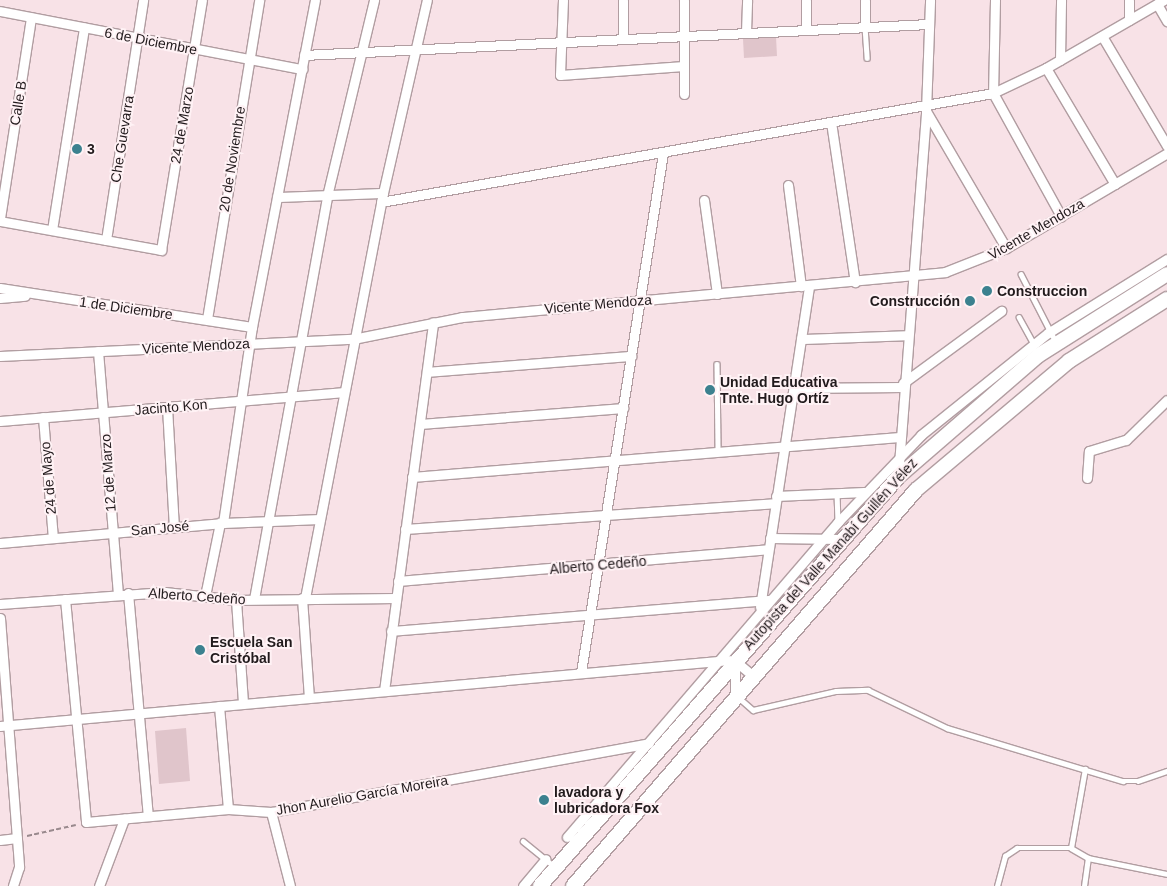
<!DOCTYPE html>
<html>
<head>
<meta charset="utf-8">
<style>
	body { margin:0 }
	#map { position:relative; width:1167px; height:886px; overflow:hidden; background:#f8e2e7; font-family:Helvetica,sans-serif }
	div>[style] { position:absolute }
	.green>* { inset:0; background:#e0c5cb }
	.path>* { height:2px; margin-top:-1px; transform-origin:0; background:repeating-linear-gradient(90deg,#99898d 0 5px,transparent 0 7.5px) }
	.roads { filter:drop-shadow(1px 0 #b19da1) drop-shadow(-1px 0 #b19da1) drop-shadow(0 1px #b19da1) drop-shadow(0 -1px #b19da1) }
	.lane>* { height:4.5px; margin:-2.25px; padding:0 2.25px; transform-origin:2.25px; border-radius:2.25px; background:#fff }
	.street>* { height:9px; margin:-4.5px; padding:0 4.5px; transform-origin:4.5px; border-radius:4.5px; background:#fff }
	.primary>* { height:14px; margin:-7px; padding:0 7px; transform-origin:7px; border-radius:7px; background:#fff }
	.dots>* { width:14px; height:14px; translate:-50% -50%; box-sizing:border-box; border:2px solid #fff2f5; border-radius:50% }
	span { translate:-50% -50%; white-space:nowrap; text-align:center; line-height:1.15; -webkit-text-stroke:4px #fff2f5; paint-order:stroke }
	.street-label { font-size:14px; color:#211a1c }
	.poi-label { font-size:14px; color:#211a1c; font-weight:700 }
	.left { translate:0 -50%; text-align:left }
	.right { translate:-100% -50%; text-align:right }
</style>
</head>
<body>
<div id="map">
	<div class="green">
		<div style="clip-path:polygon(776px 37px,777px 56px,744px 58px,743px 39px)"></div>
		<div style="clip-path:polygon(186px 728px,190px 781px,159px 784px,155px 731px)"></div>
	</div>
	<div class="path">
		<div style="left:27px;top:836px;width:50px;rotate:-12.7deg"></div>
	</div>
	<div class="roads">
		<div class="lane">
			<div style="left:865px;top:27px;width:31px;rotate:86deg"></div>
			<div style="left:1021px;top:274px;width:76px;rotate:62.8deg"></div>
			<div style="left:1019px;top:317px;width:31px;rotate:61deg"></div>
			<div style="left:717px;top:364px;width:86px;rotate:89.3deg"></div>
			<div style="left:837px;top:493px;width:27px;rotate:88deg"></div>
			<div style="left:738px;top:697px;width:20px;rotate:41deg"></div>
			<div style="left:753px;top:710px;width:85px;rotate:-12.9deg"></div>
			<div style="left:836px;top:691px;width:32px;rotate:-2deg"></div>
			<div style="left:868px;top:690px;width:88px;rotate:25.7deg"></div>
			<div style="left:947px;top:728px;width:184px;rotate:16.8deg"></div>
			<div style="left:1123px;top:781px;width:15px"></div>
			<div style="left:1138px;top:781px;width:31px;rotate:-19deg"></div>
			<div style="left:523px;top:841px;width:41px;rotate:39.1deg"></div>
			<div style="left:1071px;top:848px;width:80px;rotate:-80deg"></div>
			<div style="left:997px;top:886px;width:31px;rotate:-75deg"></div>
			<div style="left:1005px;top:856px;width:14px;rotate:-34deg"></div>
			<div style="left:1017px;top:848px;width:54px"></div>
			<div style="left:1071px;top:848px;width:20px;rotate:30deg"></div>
			<div style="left:1088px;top:858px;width:81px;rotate:11.4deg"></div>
			<div style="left:1084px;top:886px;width:28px;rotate:-82deg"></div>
		</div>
		<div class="street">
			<div style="left:563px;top:0;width:75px;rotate:92.3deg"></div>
			<div style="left:560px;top:75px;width:124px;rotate:-4.2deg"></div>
			<div style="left:684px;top:0;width:94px;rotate:90deg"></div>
			<div style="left:995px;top:0;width:93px;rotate:91.2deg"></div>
			<div style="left:993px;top:93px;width:141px;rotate:61.1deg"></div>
			<div style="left:1157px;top:4px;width:20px;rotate:60deg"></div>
			<div style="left:0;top:11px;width:308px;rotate:10.9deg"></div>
			<div style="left:1129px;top:20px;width:20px;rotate:-90deg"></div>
			<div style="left:865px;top:26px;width:26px;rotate:-90deg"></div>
			<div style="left:806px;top:28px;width:28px;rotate:-90deg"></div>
			<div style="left:746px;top:32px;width:32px;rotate:-88deg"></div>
			<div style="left:623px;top:36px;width:36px;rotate:-90deg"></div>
			<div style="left:1102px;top:36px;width:128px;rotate:59.4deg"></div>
			<div style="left:304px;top:55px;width:626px;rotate:-2.84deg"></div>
			<div style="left:1060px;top:60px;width:60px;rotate:-89deg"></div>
			<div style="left:1046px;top:68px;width:135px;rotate:59.3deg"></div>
			<div style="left:926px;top:111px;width:159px;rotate:59.7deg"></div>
			<div style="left:831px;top:122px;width:162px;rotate:81.5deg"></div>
			<div style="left:788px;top:185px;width:102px;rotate:82.7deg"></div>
			<div style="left:277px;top:197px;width:106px;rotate:-2.2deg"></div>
			<div style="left:704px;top:200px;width:95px;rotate:82.1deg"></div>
			<div style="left:381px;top:202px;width:622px;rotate:-10.1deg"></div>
			<div style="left:993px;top:93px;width:59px;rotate:-25.3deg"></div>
			<div style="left:1046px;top:68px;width:136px;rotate:-30deg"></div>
			<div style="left:0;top:218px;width:203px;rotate:-81.2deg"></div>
			<div style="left:0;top:221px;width:164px;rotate:10.2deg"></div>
			<div style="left:161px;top:250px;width:253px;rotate:-80.7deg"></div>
			<div style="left:52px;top:230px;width:205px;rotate:-81deg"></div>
			<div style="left:106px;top:240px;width:243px;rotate:-81.2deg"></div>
			<div style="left:0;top:288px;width:255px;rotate:8.8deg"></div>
			<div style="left:0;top:298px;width:25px;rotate:-5deg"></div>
			<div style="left:207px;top:319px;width:323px;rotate:-80.7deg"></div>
			<div style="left:801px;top:339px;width:107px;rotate:-2.1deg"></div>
			<div style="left:98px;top:351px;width:244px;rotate:85.3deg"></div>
			<div style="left:0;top:356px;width:353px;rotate:-2.8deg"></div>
			<div style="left:353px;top:339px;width:111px;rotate:-11.4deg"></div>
			<div style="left:462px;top:317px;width:485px;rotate:-5.3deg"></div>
			<div style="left:945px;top:272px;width:66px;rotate:-21.5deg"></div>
			<div style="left:1006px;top:248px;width:187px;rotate:-30.5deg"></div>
			<div style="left:427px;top:372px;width:205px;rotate:-4.5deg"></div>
			<div style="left:903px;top:383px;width:122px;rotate:-36.3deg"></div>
			<div style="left:794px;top:388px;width:109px;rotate:-0.5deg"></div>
			<div style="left:167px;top:407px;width:120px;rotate:86.7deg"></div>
			<div style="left:43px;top:417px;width:121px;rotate:85.3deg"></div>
			<div style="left:0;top:421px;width:343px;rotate:-4.8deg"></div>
			<div style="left:420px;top:424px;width:204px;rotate:-4.5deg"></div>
			<div style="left:412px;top:477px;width:489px;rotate:-4.7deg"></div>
			<div style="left:898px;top:477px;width:367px;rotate:-85.6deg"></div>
			<div style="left:926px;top:111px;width:111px;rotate:-87.9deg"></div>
			<div style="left:1087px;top:478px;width:27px;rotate:-86deg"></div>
			<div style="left:1089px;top:451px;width:39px;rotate:-17deg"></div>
			<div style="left:1126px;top:440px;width:57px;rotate:-44.3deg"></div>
			<div style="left:776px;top:496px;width:88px;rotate:-2.6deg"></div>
			<div style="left:223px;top:523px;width:198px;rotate:-81.6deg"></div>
			<div style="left:252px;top:327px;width:333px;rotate:-79.1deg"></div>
			<div style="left:405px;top:529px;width:370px;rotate:-4deg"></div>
			<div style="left:770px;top:538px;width:70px;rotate:0.8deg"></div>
			<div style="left:0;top:543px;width:224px;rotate:-5.1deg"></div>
			<div style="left:223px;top:523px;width:97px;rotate:-2.4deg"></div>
			<div style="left:398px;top:581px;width:371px;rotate:-4.9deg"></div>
			<div style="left:128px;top:593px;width:224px;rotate:84.9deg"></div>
			<div style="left:205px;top:596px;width:75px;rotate:-78.4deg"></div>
			<div style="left:302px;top:598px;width:100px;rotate:86deg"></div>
			<div style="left:305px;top:598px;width:412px;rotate:-79.1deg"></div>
			<div style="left:383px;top:193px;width:198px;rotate:-77.2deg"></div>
			<div style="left:65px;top:599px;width:224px;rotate:84.6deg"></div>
			<div style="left:86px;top:822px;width:143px;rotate:-5.2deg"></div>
			<div style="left:228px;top:809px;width:43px;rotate:4deg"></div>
			<div style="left:271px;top:812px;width:384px;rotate:-10.3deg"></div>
			<div style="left:254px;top:599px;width:410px;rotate:-79.7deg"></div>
			<div style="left:327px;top:196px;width:202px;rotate:-76.5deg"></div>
			<div style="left:236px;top:600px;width:104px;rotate:86.1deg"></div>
			<div style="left:0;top:604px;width:165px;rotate:-4.2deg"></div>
			<div style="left:165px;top:592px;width:71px;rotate:6.4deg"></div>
			<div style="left:236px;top:600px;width:159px;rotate:-0.7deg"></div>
			<div style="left:760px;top:607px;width:325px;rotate:-81.3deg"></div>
			<div style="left:0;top:618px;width:250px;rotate:85.6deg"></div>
			<div style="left:19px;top:867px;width:20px;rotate:108deg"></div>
			<div style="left:391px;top:631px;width:380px;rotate:-4.7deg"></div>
			<div style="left:735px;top:663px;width:31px;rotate:90deg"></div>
			<div style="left:581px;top:672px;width:525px;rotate:-81.02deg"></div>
			<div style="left:384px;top:691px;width:372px;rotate:-82.4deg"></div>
			<div style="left:219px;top:706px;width:103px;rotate:85deg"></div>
			<div style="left:0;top:726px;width:721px;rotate:-5.17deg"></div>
			<div style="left:718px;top:661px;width:16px;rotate:-4deg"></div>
			<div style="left:734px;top:660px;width:23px;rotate:40deg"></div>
			<div style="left:271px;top:812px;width:76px;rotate:75.6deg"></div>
			<div style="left:567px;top:837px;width:416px;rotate:-49.3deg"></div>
			<div style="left:838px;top:522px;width:120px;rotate:-46.3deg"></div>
			<div style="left:921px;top:435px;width:163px;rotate:-38.8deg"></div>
			<div style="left:1048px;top:333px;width:140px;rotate:-31.9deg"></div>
			<div style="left:0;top:840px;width:17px;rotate:-7deg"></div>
			<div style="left:99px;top:886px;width:72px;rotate:-69.5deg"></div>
			<div style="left:523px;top:886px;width:35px;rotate:-50deg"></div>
		</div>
		<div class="primary">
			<div style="left:540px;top:886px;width:544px;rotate:-48.8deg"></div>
			<div style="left:898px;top:477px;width:186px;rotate:-40.9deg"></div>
			<div style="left:1039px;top:355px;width:151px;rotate:-32.3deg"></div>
			<div style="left:573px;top:886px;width:524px;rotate:-49.1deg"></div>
			<div style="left:916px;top:490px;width:200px;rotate:-40.1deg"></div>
			<div style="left:1069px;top:361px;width:116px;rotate:-32.3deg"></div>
		</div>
	</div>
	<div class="dots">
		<div style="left:77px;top:149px;background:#3c818f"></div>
		<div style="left:987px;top:291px;background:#3c818f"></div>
		<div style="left:970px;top:301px;background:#3c818f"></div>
		<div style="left:710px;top:390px;background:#3c818f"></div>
		<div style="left:200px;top:650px;background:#3c818f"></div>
		<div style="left:544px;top:800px;background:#3c818f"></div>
	</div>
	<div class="street-label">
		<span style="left:151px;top:41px;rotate:11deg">6 de Diciembre</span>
		<span style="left:18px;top:103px;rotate:-81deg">Calle B</span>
		<span style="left:182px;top:125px;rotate:-80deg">24 de Marzo</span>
		<span style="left:122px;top:139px;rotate:-81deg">Che Guevarra</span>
		<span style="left:232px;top:159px;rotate:-81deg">20 de Noviembre</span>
		<span style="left:1036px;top:229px;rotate:-30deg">Vicente Mendoza</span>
		<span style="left:598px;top:304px;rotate:-5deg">Vicente Mendoza</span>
		<span style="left:126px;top:308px;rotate:8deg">1 de Diciembre</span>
		<span style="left:196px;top:346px;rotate:-3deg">Vicente Mendoza</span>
		<span style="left:171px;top:407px;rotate:-5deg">Jacinto Kon</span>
		<span style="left:108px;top:473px;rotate:-94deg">12 de Marzo</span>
		<span style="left:48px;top:478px;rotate:-95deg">24 de Mayo</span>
		<span style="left:160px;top:528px;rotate:-5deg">San José</span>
		<span style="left:830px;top:554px;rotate:-48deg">Autopista del Valle Manabí Guillén Vélez</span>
		<span style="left:598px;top:565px;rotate:-5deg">Alberto Cedeño</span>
		<span style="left:197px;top:596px;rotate:4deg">Alberto Cedeño</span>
		<span style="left:362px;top:795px;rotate:-10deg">Jhon Aurelio García Moreira</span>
	</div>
	<div class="poi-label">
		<span class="left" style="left:87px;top:149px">3</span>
		<span class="left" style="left:997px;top:291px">Construccion</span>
		<span class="right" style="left:960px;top:301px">Construcción</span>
		<span class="left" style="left:720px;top:390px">Unidad Educativa<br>Tnte. Hugo Ortíz</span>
		<span class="left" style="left:210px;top:650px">Escuela San<br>Cristóbal</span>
		<span class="left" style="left:554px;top:800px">lavadora y<br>lubricadora Fox</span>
	</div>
</div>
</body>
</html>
